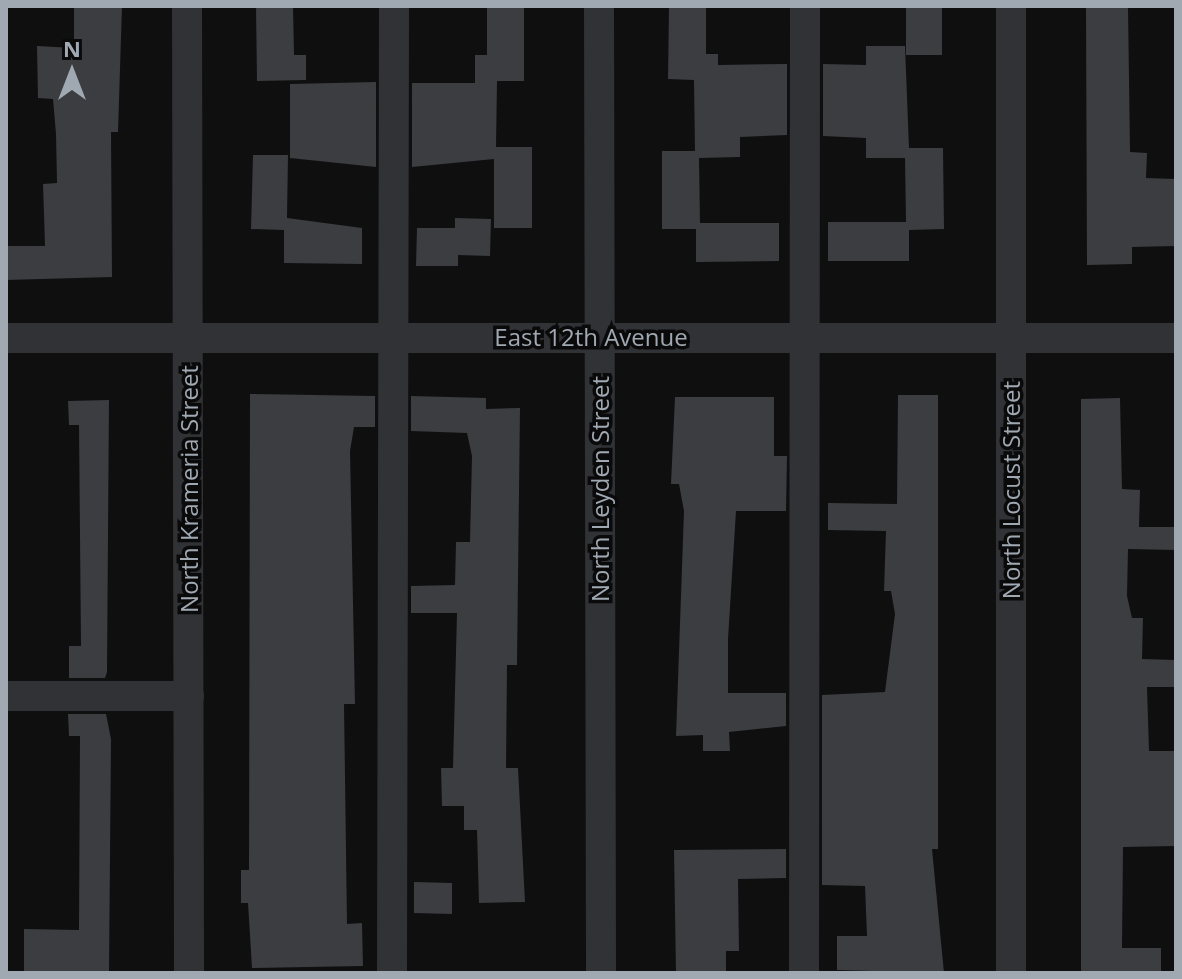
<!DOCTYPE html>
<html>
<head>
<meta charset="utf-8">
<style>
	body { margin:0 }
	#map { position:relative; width:1182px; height:979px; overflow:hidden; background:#0f0f10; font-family:"Open Sans",sans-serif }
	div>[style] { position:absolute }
	.building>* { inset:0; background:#3b3d40 }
	.minor>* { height:30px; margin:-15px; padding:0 15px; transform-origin:15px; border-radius:15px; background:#303235 }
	span { translate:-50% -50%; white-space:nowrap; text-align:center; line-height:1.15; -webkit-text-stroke:7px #0a0a0b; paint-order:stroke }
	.street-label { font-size:24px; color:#a0a8b2 }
	.frame { position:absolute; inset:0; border:8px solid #a0a8b2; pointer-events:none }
	.north { position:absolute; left:32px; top:32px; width:80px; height:80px; -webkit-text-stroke:6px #0a0a0b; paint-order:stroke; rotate:0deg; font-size:22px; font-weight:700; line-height:32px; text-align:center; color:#a0a8b2 }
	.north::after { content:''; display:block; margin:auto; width:28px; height:36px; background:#a0a8b2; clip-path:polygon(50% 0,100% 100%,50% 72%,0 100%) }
</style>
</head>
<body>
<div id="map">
	<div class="building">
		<div style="clip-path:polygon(74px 6px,122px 6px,118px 132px,111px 132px,112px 277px,6px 280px,6px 246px,45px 246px,43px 184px,57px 183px,56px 134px,53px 99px,38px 98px,37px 46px,74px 48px)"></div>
		<div style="clip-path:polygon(256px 6px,293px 6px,294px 55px,306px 55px,306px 80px,257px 81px)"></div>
		<div style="clip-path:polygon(487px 6px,524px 6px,524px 81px,497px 81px,496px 147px,532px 147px,532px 228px,494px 228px,494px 159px,412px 167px,412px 83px,475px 83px,475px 55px,487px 55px)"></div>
		<div style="clip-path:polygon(669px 6px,706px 6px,706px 54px,718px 54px,718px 65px,787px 64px,787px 135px,740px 137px,740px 157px,699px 158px,700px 223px,779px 223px,779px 261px,696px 262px,696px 229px,662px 229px,662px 151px,695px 151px,694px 80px,668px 79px)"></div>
		<div style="clip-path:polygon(906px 6px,942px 6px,942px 55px,906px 55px)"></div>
		<div style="clip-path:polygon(1128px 7px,1130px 152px,1147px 153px,1146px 178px,1176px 179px,1176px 246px,1132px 247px,1132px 264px,1087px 265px,1086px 8px)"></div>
		<div style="clip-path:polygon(866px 46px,905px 46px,909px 148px,943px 148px,944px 229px,909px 230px,909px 261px,828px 261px,828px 222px,906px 222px,905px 158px,866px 158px,866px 138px,823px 136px,823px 64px,866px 65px)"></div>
		<div style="clip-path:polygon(376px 82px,376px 167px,290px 158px,290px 84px)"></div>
		<div style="clip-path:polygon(253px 155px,288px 155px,287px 218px,362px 228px,362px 264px,284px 263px,284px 230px,251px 229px)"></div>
		<div style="clip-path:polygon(455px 218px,491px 219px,490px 256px,458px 255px,458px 266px,416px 266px,417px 228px,455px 228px)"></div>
		<div style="clip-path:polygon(250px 394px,375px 396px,375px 427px,354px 427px,350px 451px,355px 704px,344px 704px,347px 924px,362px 923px,363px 966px,252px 968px,248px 903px,241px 903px,241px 870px,249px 870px)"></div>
		<div style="clip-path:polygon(898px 395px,938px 395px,938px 849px,932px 849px,944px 973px,837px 970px,837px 936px,867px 936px,865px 886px,822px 885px,822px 695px,885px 692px,895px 614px,891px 591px,884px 591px,886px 531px,828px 530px,828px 503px,897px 504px)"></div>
		<div style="clip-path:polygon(411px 396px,486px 398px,486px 409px,520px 408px,517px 665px,507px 665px,506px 768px,518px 768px,525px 902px,479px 903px,477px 830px,464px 830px,464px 806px,442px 806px,441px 768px,453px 768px,457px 613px,411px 613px,411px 586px,455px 585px,456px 542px,470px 542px,472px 456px,467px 433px,411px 431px)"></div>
		<div style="clip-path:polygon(675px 397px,774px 397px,774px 456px,787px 456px,786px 511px,736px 511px,728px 639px,728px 693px,786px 693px,786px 726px,729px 732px,730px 751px,703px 751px,703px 735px,676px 736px,684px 511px,679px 484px,671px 484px)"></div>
		<div style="clip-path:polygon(1120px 398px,1122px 489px,1140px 490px,1139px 527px,1176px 527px,1176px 550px,1128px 549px,1127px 596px,1132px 618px,1143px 618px,1142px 659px,1176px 660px,1176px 687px,1147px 687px,1149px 751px,1176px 751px,1176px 846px,1123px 847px,1122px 948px,1161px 948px,1161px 973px,1081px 973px,1081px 399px)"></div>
		<div style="clip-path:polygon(109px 400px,107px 672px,105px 678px,69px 678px,69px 646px,81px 646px,79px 425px,69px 425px,68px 401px)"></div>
		<div style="clip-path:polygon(68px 714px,106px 714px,111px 739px,109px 973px,24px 973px,24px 929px,79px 930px,80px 736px,69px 736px)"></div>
		<div style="clip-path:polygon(786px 849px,786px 878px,738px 879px,739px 951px,726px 951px,726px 973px,676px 973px,674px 850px)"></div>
		<div style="clip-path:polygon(414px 882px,452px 883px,452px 914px,414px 913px)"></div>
	</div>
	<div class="minor">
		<div style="left:187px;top:6px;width:967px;rotate:89.88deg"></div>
		<div style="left:599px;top:6px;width:967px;rotate:89.88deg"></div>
		<div style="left:1011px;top:6px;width:967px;rotate:90deg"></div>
		<div style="left:6px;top:338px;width:1170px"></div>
		<div style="left:6px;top:696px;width:183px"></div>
		<div style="left:392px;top:973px;width:967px;rotate:-89.88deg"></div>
		<div style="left:804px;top:973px;width:967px;rotate:-89.94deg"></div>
	</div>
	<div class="street-label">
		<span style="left:591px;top:337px">East 12th Avenue</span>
		<span style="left:189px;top:489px;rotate:-90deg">North Krameria Street</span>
		<span style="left:600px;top:489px;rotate:-90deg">North Leyden Street</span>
		<span style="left:1011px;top:490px;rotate:-90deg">North Locust Street</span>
	</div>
	<div class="frame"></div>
	<div class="north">N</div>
</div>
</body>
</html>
